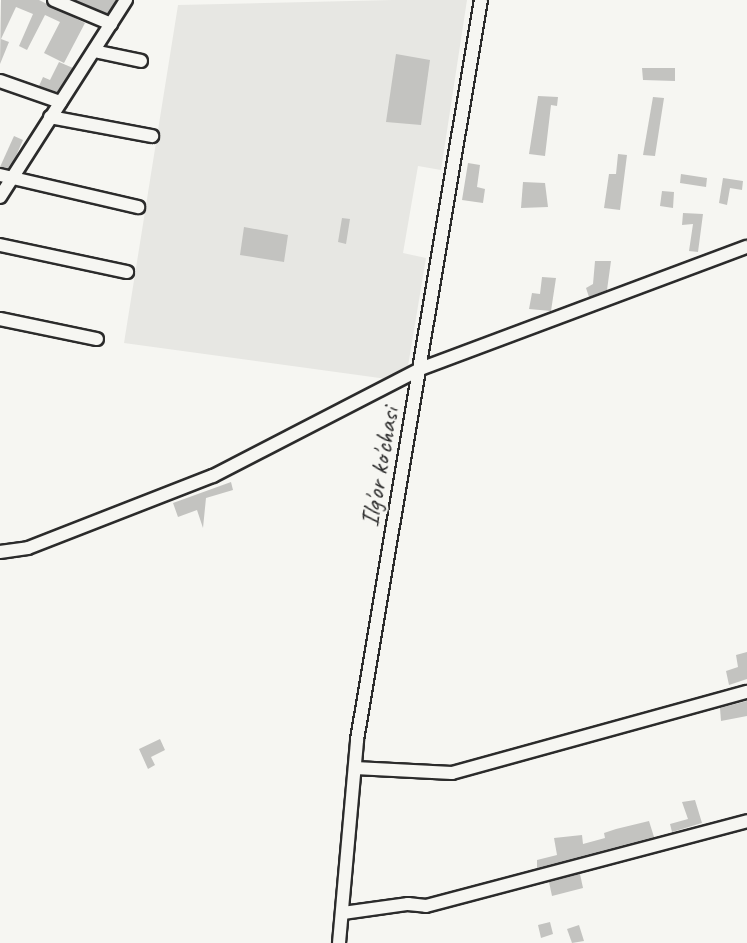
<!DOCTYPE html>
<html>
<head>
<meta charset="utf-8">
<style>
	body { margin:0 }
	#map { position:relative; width:747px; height:943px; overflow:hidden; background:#f6f6f2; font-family:Caveat,sans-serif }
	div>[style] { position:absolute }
	.built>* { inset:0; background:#e7e7e3 }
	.building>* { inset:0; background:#c3c3c0 }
	.roads { filter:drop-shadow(2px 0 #2b2b2b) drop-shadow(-2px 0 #2b2b2b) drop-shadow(0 2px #2b2b2b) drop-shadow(0 -2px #2b2b2b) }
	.minor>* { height:12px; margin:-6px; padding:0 6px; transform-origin:6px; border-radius:6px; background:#f6f6f2 }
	span { translate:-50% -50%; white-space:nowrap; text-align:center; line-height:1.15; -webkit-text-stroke:4.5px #f6f6f2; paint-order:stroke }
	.street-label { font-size:26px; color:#2b2b2b }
</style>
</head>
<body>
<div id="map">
	<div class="built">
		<div style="clip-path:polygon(393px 0,467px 0,441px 170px,418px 166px,403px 253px,426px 258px,407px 372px,387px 379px,124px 343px,178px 5px)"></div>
	</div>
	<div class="building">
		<div style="clip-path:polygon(1px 0,39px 0,85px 23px,64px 63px,44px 53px,60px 22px,45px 15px,27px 50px,19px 46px,33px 14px,16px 7px,1px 39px,9px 42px,0 64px)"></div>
		<div style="clip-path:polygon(75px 0,115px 0,116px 1px,108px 14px)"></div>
		<div style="clip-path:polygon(396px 54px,430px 60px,421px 125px,386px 122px)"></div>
		<div style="clip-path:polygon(59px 62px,73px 68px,57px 92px,39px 86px,43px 77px,50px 80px)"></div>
		<div style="clip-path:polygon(642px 68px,675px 68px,675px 81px,643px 80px)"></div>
		<div style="clip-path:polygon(538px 96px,558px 97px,557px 106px,551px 105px,545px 156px,529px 154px)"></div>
		<div style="clip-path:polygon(653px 97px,664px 98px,655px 156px,643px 155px)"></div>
		<div style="clip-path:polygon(14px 136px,23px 140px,16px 156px,8px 168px,0 167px)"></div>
		<div style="clip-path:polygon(618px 154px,627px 155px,620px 210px,604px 208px,609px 174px,616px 174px)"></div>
		<div style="clip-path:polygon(468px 163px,480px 165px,477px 187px,485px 189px,483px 203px,462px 200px)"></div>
		<div style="clip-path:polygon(681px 174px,707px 178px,706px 187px,680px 183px)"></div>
		<div style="clip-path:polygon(723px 178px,743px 181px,742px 190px,730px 188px,727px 205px,719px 203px)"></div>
		<div style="clip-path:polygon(523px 182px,545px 183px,548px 207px,521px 208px)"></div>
		<div style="clip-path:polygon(662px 191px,674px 192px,673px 208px,660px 206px)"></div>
		<div style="clip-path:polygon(683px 213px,703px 214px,698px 252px,689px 251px,693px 224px,682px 225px)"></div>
		<div style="clip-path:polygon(342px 218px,350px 219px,346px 244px,338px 242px)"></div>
		<div style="clip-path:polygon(244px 227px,288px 235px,284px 262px,240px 255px)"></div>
		<div style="clip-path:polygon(595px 261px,611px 261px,607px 290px,589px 297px,586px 288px,593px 284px)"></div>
		<div style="clip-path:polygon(542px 277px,556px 278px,551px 311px,529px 309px,532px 293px,540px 294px)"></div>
		<div style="clip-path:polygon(231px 482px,233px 490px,206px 498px,203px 528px,197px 510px,178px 517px,173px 503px)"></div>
		<div style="clip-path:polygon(747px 652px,747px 679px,729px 685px,726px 671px,738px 667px,736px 655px)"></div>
		<div style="clip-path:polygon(747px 701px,747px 716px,721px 721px,720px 708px)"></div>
		<div style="clip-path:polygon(160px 739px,165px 750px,151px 757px,155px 765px,148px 769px,139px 749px)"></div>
		<div style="clip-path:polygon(695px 800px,702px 823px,672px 832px,670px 824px,688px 819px,682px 802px)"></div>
		<div style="clip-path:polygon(649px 821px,654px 837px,537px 868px,537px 860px,557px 855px,554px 838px,582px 835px,583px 844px,605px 838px,604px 833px,616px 829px)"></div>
		<div style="clip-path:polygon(580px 874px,583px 888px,552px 896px,549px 882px)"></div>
		<div style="clip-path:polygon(550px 922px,553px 934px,541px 938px,538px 925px)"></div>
		<div style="clip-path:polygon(579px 925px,584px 941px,572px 943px,567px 929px)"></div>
	</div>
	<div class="roads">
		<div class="minor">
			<div style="left:54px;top:0;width:62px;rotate:22.8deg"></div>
			<div style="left:94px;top:51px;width:48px;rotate:12deg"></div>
			<div style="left:0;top:81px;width:64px;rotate:19.3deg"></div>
			<div style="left:50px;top:117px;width:104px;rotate:10.6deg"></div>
			<div style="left:0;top:175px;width:142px;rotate:13.1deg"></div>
			<div style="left:0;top:197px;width:234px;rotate:-57.4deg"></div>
			<div style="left:0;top:245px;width:130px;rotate:12deg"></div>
			<div style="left:0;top:319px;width:99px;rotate:11.7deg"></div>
			<div style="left:0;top:552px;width:28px;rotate:-8deg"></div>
			<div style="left:28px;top:548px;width:199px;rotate:-21.3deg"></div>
			<div style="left:213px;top:476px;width:233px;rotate:-27.3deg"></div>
			<div style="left:420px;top:369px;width:349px;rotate:-20.5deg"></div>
			<div style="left:355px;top:768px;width:97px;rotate:3deg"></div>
			<div style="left:452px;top:773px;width:306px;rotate:-15.4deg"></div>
			<div style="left:343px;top:913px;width:66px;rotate:-7.9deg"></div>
			<div style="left:408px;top:904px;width:18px;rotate:6deg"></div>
			<div style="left:426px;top:906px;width:332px;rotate:-14.8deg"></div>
			<div style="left:339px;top:943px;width:204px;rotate:-84.9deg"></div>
			<div style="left:357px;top:740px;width:750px;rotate:-80.49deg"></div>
		</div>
	</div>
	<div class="street-label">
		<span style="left:380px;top:467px;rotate:-80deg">Ilg'or ko'chasi</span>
	</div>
</div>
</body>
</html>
